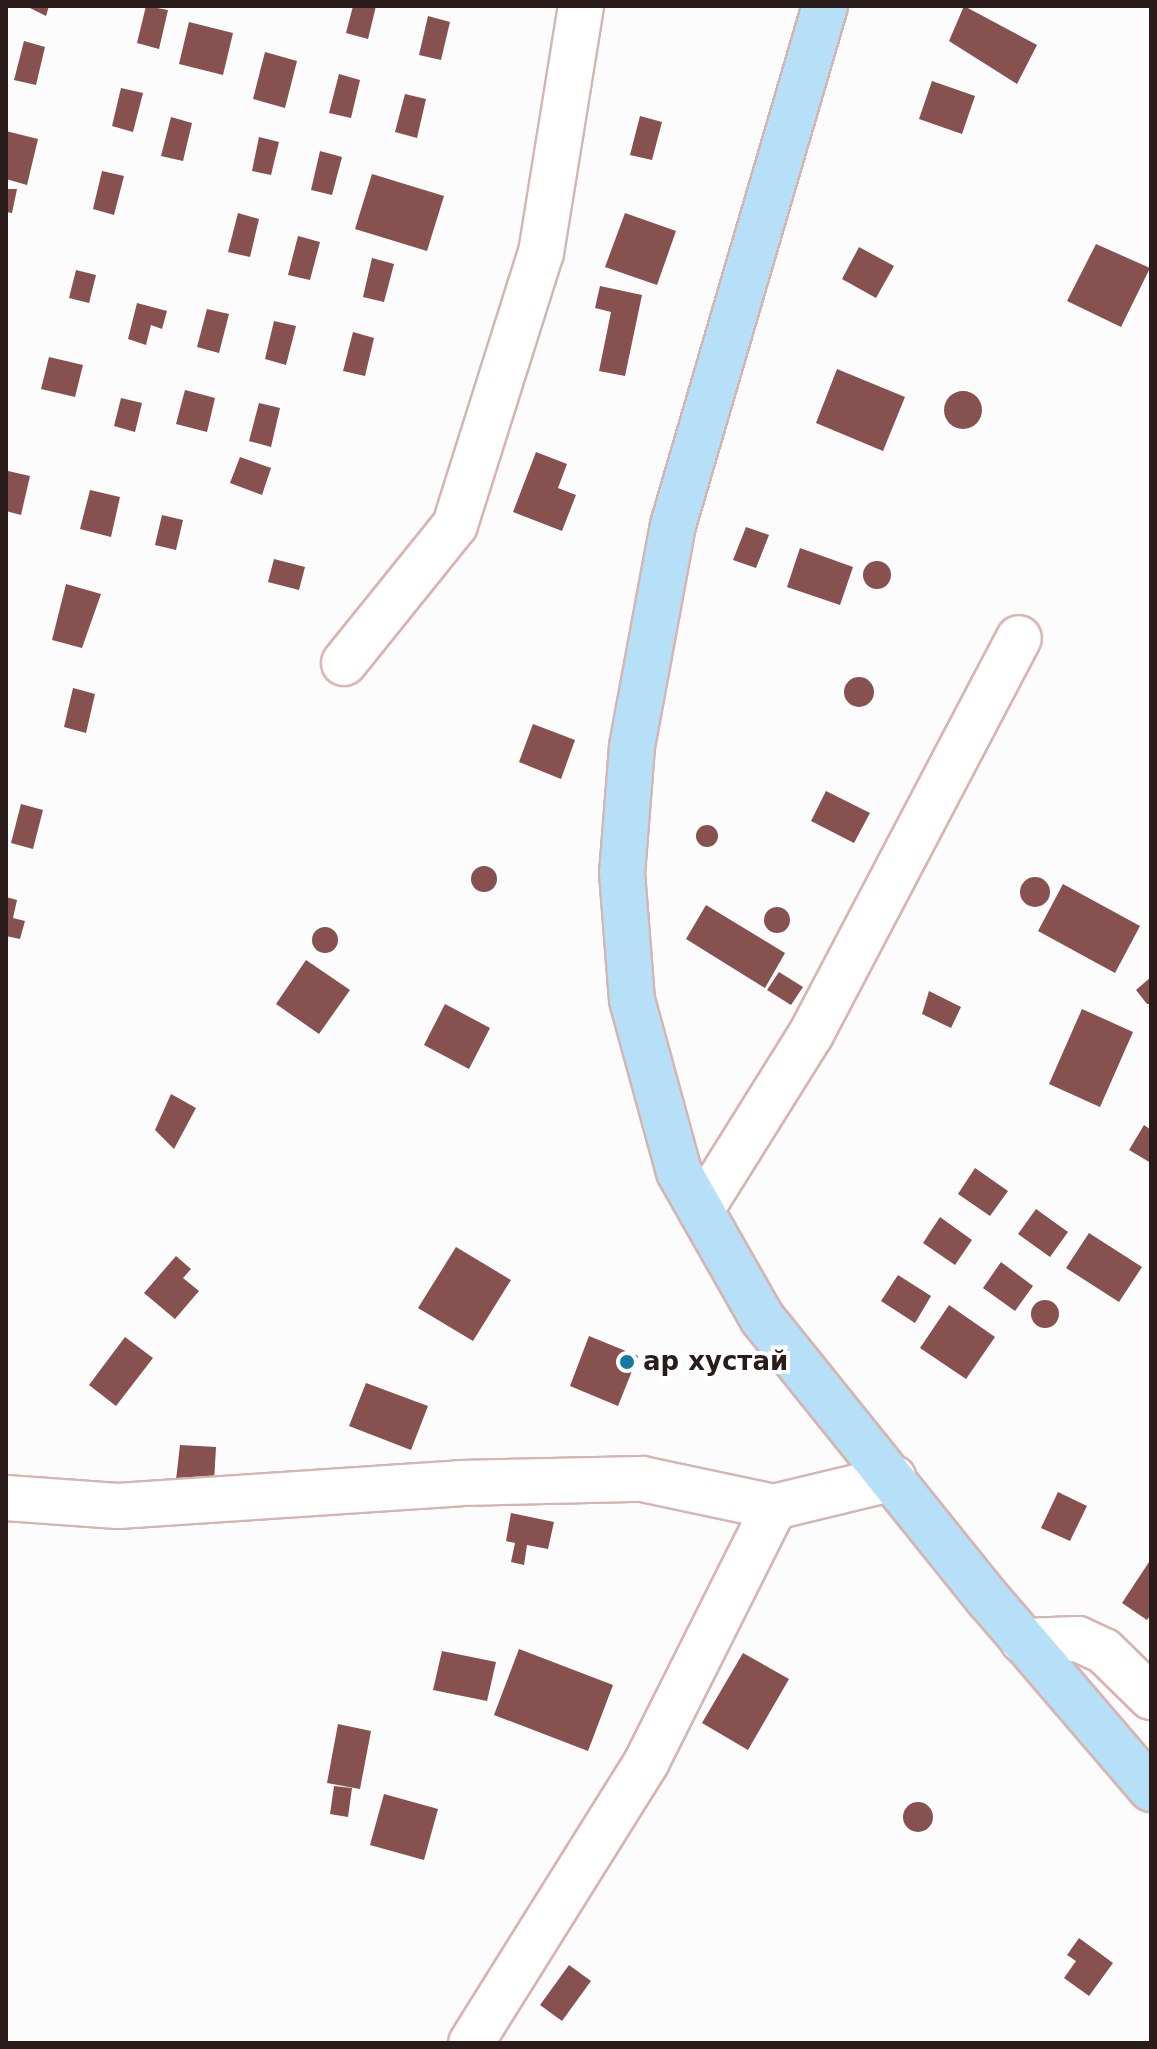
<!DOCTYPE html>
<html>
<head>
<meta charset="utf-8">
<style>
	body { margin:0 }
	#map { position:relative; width:1157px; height:2049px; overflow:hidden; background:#fbfcfb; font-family:"DejaVu Sans",sans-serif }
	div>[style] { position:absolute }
	.building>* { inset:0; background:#86514e }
	.round { border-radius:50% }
	.roads { filter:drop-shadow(2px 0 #d8b4b1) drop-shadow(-2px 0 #d8b4b1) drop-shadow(0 2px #d8b4b1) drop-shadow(0 -2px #d8b4b1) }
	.minor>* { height:44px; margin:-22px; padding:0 22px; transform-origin:22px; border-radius:22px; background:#fff }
	.major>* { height:44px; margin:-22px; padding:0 22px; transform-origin:22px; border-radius:22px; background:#b5e0f8 }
	.dots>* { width:22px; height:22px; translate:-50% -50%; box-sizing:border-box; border:4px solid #fff; border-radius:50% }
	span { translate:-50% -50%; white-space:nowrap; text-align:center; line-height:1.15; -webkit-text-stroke:8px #fff; paint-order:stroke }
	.poi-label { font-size:26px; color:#291c1b; font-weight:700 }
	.left { translate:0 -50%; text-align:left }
	.frame { position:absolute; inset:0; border:8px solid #291c1b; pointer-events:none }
</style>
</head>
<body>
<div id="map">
	<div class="building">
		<div style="clip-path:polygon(26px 6px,49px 6px,46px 16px)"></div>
		<div style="clip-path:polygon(146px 6px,168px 10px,159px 49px,137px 43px)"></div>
		<div style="clip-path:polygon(353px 6px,376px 6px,368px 39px,346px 33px)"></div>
		<div style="clip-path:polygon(964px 6px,1037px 45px,1017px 84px,949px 41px)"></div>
		<div style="clip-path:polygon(428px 16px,450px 22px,441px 60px,419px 55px)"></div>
		<div style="clip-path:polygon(189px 22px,233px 33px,223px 75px,179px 64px)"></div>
		<div style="clip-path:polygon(24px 41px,45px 47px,36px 85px,14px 80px)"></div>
		<div style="clip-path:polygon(265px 52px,297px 61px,285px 108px,253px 99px)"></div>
		<div style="clip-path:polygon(339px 74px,360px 80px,351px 118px,329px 113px)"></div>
		<div style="clip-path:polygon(932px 81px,975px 96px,962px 134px,919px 119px)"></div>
		<div style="clip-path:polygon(121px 88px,143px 93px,133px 132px,112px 126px)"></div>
		<div style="clip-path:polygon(405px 94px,426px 99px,417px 138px,395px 132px)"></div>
		<div style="clip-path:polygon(640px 116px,662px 122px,652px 160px,630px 155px)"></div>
		<div style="clip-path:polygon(171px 117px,192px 123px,183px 161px,161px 156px)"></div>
		<div style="clip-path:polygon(6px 131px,38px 139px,27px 185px,6px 179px)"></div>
		<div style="clip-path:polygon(259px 137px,279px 142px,271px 175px,252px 171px)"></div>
		<div style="clip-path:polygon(320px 151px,342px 157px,332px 195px,311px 190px)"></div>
		<div style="clip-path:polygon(102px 171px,124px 176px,114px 215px,93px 209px)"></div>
		<div style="clip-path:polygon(372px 174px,444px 196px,427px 251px,355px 229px)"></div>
		<div style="clip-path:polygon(6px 189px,17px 189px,12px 213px,6px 212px)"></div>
		<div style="clip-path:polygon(238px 213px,259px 219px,250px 257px,228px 252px)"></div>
		<div style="clip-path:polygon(625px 213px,676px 231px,657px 285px,605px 267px)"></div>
		<div style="clip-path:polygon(298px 236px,320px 242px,310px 280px,288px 275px)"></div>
		<div style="clip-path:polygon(1096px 244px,1150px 268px,1121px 327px,1067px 301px)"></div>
		<div style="clip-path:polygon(859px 247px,894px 266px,876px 298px,842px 279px)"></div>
		<div style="clip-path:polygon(372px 258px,394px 264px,384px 302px,363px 297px)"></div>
		<div style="clip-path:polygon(76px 270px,96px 275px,89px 303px,69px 298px)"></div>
		<div style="clip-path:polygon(600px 286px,642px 295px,625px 376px,599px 371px,611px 312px,595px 308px)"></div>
		<div style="clip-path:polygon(137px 303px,167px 311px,162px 329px,151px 325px,146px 345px,128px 339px)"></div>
		<div style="clip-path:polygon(207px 309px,229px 314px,219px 353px,197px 347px)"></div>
		<div style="clip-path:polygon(274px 321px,296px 326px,286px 365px,265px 359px)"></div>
		<div style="clip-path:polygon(353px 332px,374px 338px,365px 376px,343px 371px)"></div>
		<div style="clip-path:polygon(49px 357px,83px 365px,75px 397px,41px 389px)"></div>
		<div style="clip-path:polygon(837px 369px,905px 397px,883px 451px,816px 423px)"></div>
		<div style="clip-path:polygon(185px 390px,215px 398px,207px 432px,176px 424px)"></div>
		<div class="round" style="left:944px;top:391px;width:38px;height:38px"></div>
		<div style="clip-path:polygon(121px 398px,142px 403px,135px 432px,114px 426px)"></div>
		<div style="clip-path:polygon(259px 403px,280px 408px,271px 447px,249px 441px)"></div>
		<div style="clip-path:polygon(536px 452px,567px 464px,558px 488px,576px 495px,562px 531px,513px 512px)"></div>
		<div style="clip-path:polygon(240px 457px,271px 468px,262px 495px,230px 483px)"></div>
		<div style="clip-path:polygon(8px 471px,30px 476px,21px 515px,6px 511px)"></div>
		<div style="clip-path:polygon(90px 490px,120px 497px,111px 537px,80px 529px)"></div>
		<div style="clip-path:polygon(162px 515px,183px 520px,176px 550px,155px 545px)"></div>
		<div style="clip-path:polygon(746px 527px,769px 535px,756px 568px,733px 560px)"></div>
		<div style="clip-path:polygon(800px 548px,853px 567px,840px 605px,787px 587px)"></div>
		<div style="clip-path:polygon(274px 559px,305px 567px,299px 590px,268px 582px)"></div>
		<div class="round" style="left:863px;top:561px;width:28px;height:28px"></div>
		<div style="clip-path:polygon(66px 584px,101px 594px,82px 648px,52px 640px)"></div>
		<div class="round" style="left:844px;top:677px;width:30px;height:30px"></div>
		<div style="clip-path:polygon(73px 688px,95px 694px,86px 733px,64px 727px)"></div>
		<div style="clip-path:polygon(533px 724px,575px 740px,561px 779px,519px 762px)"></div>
		<div style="clip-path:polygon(826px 791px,870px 813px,854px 843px,811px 821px)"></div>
		<div style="clip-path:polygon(21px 804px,43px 810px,33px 849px,11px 843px)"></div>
		<div class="round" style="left:696px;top:825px;width:22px;height:22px"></div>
		<div class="round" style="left:471px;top:866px;width:26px;height:26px"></div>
		<div class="round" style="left:1020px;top:877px;width:30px;height:30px"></div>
		<div style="clip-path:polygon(1063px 884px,1140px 926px,1115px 973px,1038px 931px)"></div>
		<div style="clip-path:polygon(6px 897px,17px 900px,13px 918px,25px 921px,20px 939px,6px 936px)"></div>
		<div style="clip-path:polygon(706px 905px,785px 953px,765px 988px,686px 939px)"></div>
		<div class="round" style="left:764px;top:907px;width:26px;height:26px"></div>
		<div class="round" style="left:312px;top:927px;width:26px;height:26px"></div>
		<div style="clip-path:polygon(306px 960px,350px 990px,319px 1034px,276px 1004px)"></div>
		<div style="clip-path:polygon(779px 972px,803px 987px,791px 1005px,767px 990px)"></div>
		<div style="clip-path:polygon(1151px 977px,1151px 1004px,1147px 1004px,1136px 990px)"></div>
		<div style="clip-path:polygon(929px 991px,961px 1007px,951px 1028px,922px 1014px)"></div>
		<div style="clip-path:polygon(445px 1004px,490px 1028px,469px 1069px,424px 1045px)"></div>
		<div style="clip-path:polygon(1082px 1009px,1133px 1032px,1100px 1107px,1049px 1084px)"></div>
		<div style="clip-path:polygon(171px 1094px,196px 1108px,174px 1149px,155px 1130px)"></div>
		<div style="clip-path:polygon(1144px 1125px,1151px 1130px,1151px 1163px,1129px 1150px)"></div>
		<div style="clip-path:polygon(975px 1168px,1008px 1191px,990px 1216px,958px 1194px)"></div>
		<div style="clip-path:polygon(1036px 1209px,1068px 1232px,1050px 1257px,1018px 1234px)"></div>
		<div style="clip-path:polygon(940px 1217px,972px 1240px,955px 1265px,923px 1243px)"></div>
		<div style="clip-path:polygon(1089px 1233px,1142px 1267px,1119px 1302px,1066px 1268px)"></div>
		<div style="clip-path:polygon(456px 1247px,511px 1280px,473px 1341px,418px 1308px)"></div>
		<div style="clip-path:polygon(176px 1256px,191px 1269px,183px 1278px,199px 1291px,175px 1319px,144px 1293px)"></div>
		<div style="clip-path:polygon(1001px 1262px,1033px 1286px,1015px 1311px,983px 1288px)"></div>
		<div style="clip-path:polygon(898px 1275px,931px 1296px,915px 1323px,881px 1301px)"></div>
		<div class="round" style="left:1031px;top:1300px;width:28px;height:28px"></div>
		<div style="clip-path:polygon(949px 1305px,995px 1337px,966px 1379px,920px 1348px)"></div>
		<div style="clip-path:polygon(589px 1336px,638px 1356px,618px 1406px,570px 1386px)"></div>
		<div style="clip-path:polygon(125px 1337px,153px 1358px,116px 1406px,89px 1385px)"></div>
		<div style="clip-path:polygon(366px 1383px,428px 1406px,411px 1450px,349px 1426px)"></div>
		<div style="clip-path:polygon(180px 1445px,216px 1447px,214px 1482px,176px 1480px)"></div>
		<div style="clip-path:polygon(1058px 1492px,1087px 1506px,1070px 1541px,1041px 1528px)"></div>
		<div style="clip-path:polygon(511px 1513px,554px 1522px,548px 1549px,527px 1545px,524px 1565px,511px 1562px,515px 1543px,506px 1541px)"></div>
		<div style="clip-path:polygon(1151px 1559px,1151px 1614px,1147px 1620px,1122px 1603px)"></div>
		<div style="clip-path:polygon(519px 1649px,613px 1685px,588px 1751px,494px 1715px)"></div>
		<div style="clip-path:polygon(442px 1651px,496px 1662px,487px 1701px,433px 1690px)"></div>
		<div style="clip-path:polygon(743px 1653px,789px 1679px,748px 1750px,702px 1723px)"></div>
		<div style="clip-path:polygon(338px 1724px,371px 1731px,360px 1789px,327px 1783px)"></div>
		<div style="clip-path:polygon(334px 1786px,352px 1788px,348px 1817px,330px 1814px)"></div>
		<div style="clip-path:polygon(384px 1794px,438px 1809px,424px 1860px,370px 1845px)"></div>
		<div class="round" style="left:903px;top:1802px;width:30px;height:30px"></div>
		<div style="clip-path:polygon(1079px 1938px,1113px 1963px,1089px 1996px,1064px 1978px,1076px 1961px,1067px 1955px)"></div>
		<div style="clip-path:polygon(569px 1965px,591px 1981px,562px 2021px,540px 2005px)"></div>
	</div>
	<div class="roads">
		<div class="minor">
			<div style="left:344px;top:663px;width:177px;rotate:-51.2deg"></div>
			<div style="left:455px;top:525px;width:285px;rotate:-72.5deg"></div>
			<div style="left:541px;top:253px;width:250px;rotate:-80.8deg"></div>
			<div style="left:701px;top:1210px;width:208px;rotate:-58deg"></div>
			<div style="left:811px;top:1034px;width:447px;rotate:-62.3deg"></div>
			<div style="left:6px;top:1498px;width:112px;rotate:4.1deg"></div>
			<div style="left:118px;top:1506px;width:343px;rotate:-3.8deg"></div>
			<div style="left:460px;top:1483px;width:182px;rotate:-1.3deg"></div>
			<div style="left:642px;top:1479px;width:135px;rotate:12deg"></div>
			<div style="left:774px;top:1507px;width:123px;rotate:-13.6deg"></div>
			<div style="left:1023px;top:1641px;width:55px;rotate:-2.1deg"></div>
			<div style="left:1078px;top:1639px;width:29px;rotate:25deg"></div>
			<div style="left:1104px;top:1651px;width:66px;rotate:44.4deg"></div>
			<div style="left:471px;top:2043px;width:332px;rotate:-58deg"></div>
			<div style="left:647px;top:1761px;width:284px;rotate:-63.4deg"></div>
		</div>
		<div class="major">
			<div style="left:825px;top:6px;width:541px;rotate:106.32deg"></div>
			<div style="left:673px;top:525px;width:226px;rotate:100.5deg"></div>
			<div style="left:632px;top:747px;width:126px;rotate:94.5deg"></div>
			<div style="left:622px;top:873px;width:127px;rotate:85.5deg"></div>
			<div style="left:632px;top:1000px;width:178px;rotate:74.7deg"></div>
			<div style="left:679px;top:1172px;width:168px;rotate:60.4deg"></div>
			<div style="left:762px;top:1318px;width:362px;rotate:51.2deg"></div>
			<div style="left:989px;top:1600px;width:249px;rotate:49.4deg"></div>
		</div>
	</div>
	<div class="dots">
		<div style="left:627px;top:1362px;background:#1379a5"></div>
	</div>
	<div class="poi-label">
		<span class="left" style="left:643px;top:1362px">ар хустай</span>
	</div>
	<div class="frame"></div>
</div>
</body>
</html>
